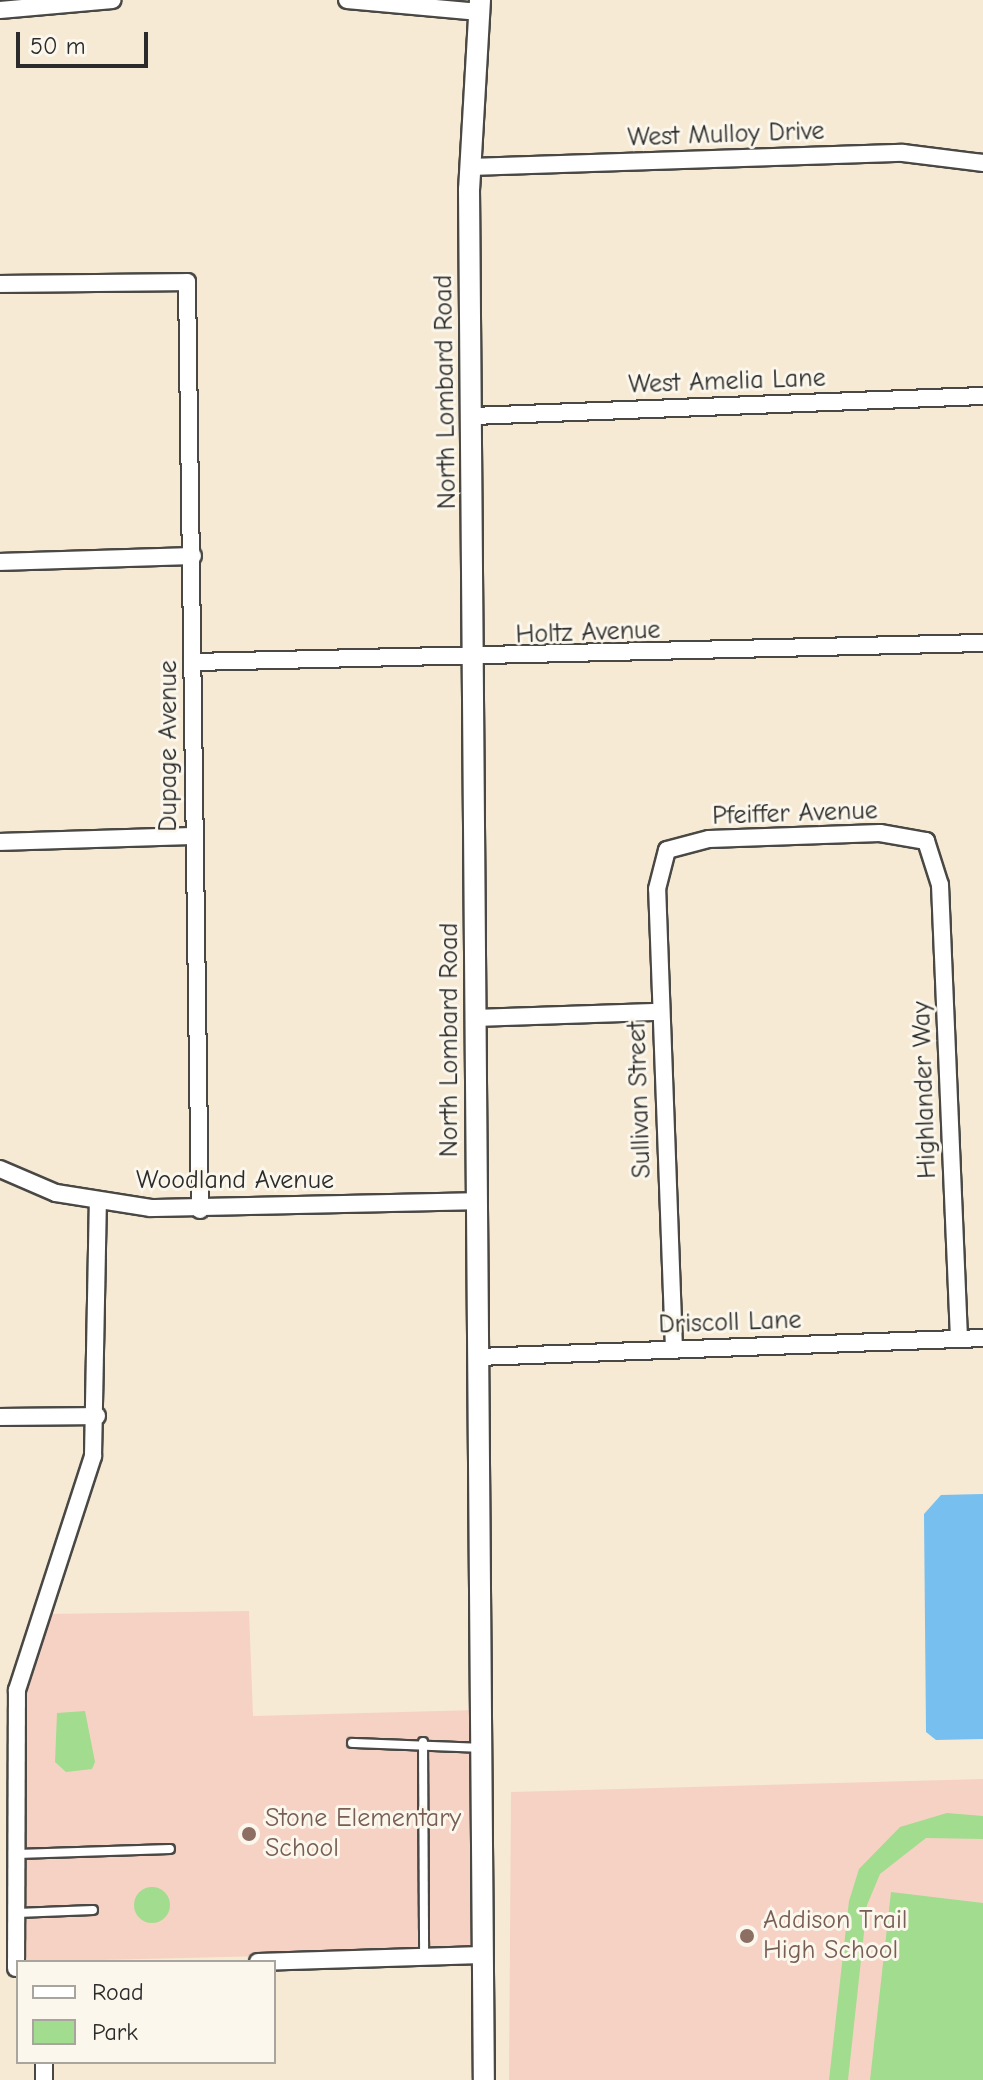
<!DOCTYPE html>
<html>
<head>
<meta charset="utf-8">
<style>
	body { margin:0 }
	#map { position:relative; width:983px; height:2080px; overflow:hidden; background:#f6ead5; font-family:"Comic Neue",sans-serif }
	div>[style] { position:absolute }
	.built>* { inset:0; background:#f6d2c4 }
	.green>* { inset:0; background:#a2dc8e }
	.round { border-radius:50% }
	.water>* { inset:0; background:#77bfef }
	.roads { filter:drop-shadow(2px 0 #494844) drop-shadow(-2px 0 #494844) drop-shadow(0 2px #494844) drop-shadow(0 -2px #494844) }
	.service>* { height:8px; margin:-4px; padding:0 4px; transform-origin:4px; border-radius:4px; background:#fff }
	.minor>* { height:16px; margin:-8px; padding:0 8px; transform-origin:8px; border-radius:8px; background:#fff }
	.tertiary>* { height:20px; margin:-10px; padding:0 10px; transform-origin:10px; border-radius:10px; background:#fff }
	.dots>* { width:22px; height:22px; translate:-50% -50%; box-sizing:border-box; border:4px solid #fbf7ec; border-radius:50% }
	span { translate:-50% -50%; white-space:nowrap; text-align:center; line-height:1.15; -webkit-text-stroke:6px #fbf7ec; paint-order:stroke }
	.street-label { font-size:26px; color:#2b2b2b }
	.education-label { font-size:26px; color:#785e54 }
	.left { translate:0 -50%; text-align:left }
	.legend { position:absolute; left:16px; top:1960px; width:260px; height:104px; box-sizing:border-box; background:#fbf7ec; border:2px solid #a8a59f; margin:0; padding:10px 14px; list-style:none; font-size:24px; color:#2b2b2b }
	.legend li { display:flex; align-items:center; gap:16px; height:40px }
	.legend b { width:40px; border:2px solid #a8a59f }
	.scale { position:absolute; left:16px; top:32px; width:132px; height:36px; box-sizing:border-box; border:4px solid #2b2b2b; border-top:0; padding-left:10px; font-size:24px; line-height:28px; white-space:nowrap; color:#2b2b2b; -webkit-text-stroke:6px #fbf7ec; paint-order:stroke }
</style>
</head>
<body>
<div id="map">
	<div class="built">
		<div style="clip-path:polygon(249px 1611px,253px 1716px,476px 1710px,478px 1951px,20px 1962px,22px 1687px,46px 1614px)"></div>
		<div style="clip-path:polygon(983px 1779px,983px 2080px,509px 2080px,511px 1792px)"></div>
	</div>
	<div class="green">
		<div style="clip-path:polygon(85px 1711px,95px 1762px,92px 1769px,66px 1772px,55px 1762px,57px 1713px)"></div>
		<div style="clip-path:polygon(947px 1813px,983px 1816px,983px 1839px,926px 1838px,880px 1874px,867px 1905px,848px 2080px,829px 2080px,849px 1901px,859px 1869px,900px 1827px)"></div>
		<div class="round" style="left:134px;top:1887px;width:36px;height:36px"></div>
		<div style="clip-path:polygon(891px 1892px,983px 1903px,983px 2080px,870px 2080px)"></div>
	</div>
	<div class="water">
		<div style="clip-path:polygon(983px 1494px,983px 1739px,936px 1740px,926px 1732px,924px 1514px,941px 1495px)"></div>
	</div>
	<div class="roads">
		<div class="service">
			<div style="left:423px;top:1742px;width:215px;rotate:89.7deg"></div>
			<div style="left:352px;top:1743px;width:128px;rotate:2.2deg"></div>
			<div style="left:17px;top:1854px;width:153px;rotate:-1.9deg"></div>
			<div style="left:17px;top:1913px;width:76px;rotate:-2.3deg"></div>
		</div>
		<div class="minor">
			<div style="left:347px;top:0;width:133px;rotate:5.2deg"></div>
			<div style="left:0;top:10px;width:113px;rotate:-5.1deg"></div>
			<div style="left:470px;top:167px;width:433px;rotate:-1.9deg"></div>
			<div style="left:903px;top:153px;width:81px;rotate:7.1deg"></div>
			<div style="left:0;top:284px;width:187px;rotate:-0.6deg"></div>
			<div style="left:187px;top:282px;width:928px;rotate:89.2deg"></div>
			<div style="left:473px;top:416px;width:510px;rotate:-2.25deg"></div>
			<div style="left:0;top:562px;width:193px;rotate:-1.8deg"></div>
			<div style="left:194px;top:662px;width:789px;rotate:-1.38deg"></div>
			<div style="left:0;top:842px;width:192px;rotate:-1.8deg"></div>
			<div style="left:475px;top:1018px;width:185px;rotate:-1.9deg"></div>
			<div style="left:0;top:1169px;width:61px;rotate:23.2deg"></div>
			<div style="left:56px;top:1193px;width:96px;rotate:9deg"></div>
			<div style="left:151px;top:1208px;width:326px;rotate:-1.2deg"></div>
			<div style="left:674px;top:1349px;width:460px;rotate:-92.1deg"></div>
			<div style="left:657px;top:889px;width:40px;rotate:-75.6deg"></div>
			<div style="left:667px;top:850px;width:43px;rotate:-14.7deg"></div>
			<div style="left:709px;top:839px;width:171px;rotate:-2deg"></div>
			<div style="left:880px;top:833px;width:47px;rotate:9.9deg"></div>
			<div style="left:926px;top:841px;width:46px;rotate:72.3deg"></div>
			<div style="left:940px;top:885px;width:454px;rotate:87.6deg"></div>
			<div style="left:478px;top:1357px;width:505px;rotate:-2.15deg"></div>
			<div style="left:0;top:1417px;width:97px;rotate:-0.6deg"></div>
			<div style="left:258px;top:1962px;width:224px;rotate:-1.8deg"></div>
			<div style="left:16px;top:1968px;width:278px;rotate:-89.8deg"></div>
			<div style="left:17px;top:1690px;width:246px;rotate:-72deg"></div>
			<div style="left:93px;top:1456px;width:254px;rotate:-88.9deg"></div>
			<div style="left:44px;top:2062px;width:18px;rotate:90deg"></div>
		</div>
		<div class="tertiary">
			<div style="left:480px;top:0;width:189px;rotate:93.3deg"></div>
			<div style="left:469px;top:189px;width:1891px;rotate:89.55deg"></div>
		</div>
	</div>
	<div class="dots">
		<div style="left:249px;top:1834px;background:#8d6e63"></div>
		<div style="left:747px;top:1936px;background:#8d6e63"></div>
	</div>
	<div class="street-label">
		<span style="left:726px;top:135px;rotate:-2deg">West Mulloy Drive</span>
		<span style="left:727px;top:382px;rotate:-2deg">West Amelia Lane</span>
		<span style="left:446px;top:392px;rotate:-91deg">North Lombard Road</span>
		<span style="left:588px;top:633px;rotate:-2deg">Holtz Avenue</span>
		<span style="left:169px;top:746px;rotate:-90deg">Dupage Avenue</span>
		<span style="left:795px;top:814px;rotate:-2deg">Pfeiffer Avenue</span>
		<span style="left:450px;top:1040px;rotate:-90deg">North Lombard Road</span>
		<span style="left:925px;top:1090px;rotate:-92deg">Highlander Way</span>
		<span style="left:640px;top:1100px;rotate:-92deg">Sullivan Street</span>
		<span style="left:235px;top:1181px">Woodland Avenue</span>
		<span style="left:730px;top:1323px;rotate:-2deg">Driscoll Lane</span>
	</div>
	<div class="education-label">
		<span class="left" style="left:265px;top:1834px">Stone Elementary<br>School</span>
		<span class="left" style="left:763px;top:1936px">Addison Trail<br>High School</span>
	</div>
	<ul class="legend">
	<li><b style="height:10px;background:#fff"></b>Road</li>
	<li><b style="height:22px;background:#a2dc8e"></b>Park</li>
	</ul>
	<div class="scale">50 m</div>
</div>
</body>
</html>
